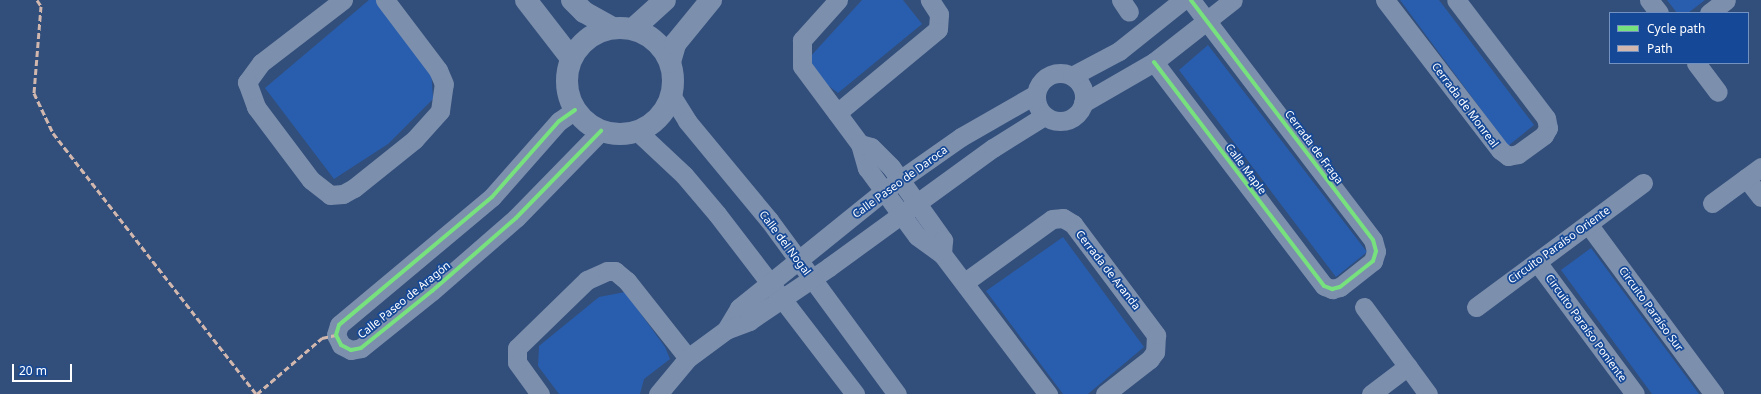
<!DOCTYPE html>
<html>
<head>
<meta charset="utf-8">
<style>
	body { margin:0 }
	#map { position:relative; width:1761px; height:394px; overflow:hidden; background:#324e7a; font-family:"Noto Sans",sans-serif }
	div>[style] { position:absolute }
	.green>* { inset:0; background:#295eae }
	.minor>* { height:19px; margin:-9.5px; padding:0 9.5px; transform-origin:9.5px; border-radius:9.5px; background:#7c8fad }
	.minor>.ring { margin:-9.5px; padding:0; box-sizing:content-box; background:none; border:19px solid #7c8fad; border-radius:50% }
	.tertiary>* { height:22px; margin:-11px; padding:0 11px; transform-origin:11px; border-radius:11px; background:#7c8fad }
	.tertiary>.ring { margin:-11px; padding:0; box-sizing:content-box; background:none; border:22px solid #7c8fad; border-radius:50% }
	.quiet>* { height:3px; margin-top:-1.5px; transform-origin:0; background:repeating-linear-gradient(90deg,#d1b7ad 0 6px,transparent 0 9px) }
	.cycleway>* { height:4px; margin:-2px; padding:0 2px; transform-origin:2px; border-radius:2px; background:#77e17e }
	span { translate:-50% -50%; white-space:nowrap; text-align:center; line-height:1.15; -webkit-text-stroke:3.5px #154897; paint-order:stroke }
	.street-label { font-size:11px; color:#fff }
	.legend { position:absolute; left:1609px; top:12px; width:140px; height:52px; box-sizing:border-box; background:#154897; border:1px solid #7391c1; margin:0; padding:5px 7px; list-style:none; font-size:12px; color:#fff }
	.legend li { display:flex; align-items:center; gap:8px; height:20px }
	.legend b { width:20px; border:1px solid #7391c1 }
	.scale { position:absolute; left:12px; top:364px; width:60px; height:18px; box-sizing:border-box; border:2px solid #fff; border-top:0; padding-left:5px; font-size:12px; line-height:14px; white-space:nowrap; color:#fff; -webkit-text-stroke:3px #154897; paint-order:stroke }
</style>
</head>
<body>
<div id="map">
	<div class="green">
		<div style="clip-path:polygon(369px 0,377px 0,431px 68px,433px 99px,388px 144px,334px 179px,265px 88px)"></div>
		<div style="clip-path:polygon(862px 0,903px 0,922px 24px,838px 93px,821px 80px,809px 58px)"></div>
		<div style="clip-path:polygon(1400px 0,1439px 0,1534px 125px,1508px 146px)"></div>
		<div style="clip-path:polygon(1667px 0,1705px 0,1688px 13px,1677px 13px)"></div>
		<div style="clip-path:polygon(1208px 45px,1367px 252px,1336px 277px,1179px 70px)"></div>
		<div style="clip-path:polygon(1063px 237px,1144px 347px,1088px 394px,1063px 394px,986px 291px)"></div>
		<div style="clip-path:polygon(1591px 248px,1699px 394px,1652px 394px,1561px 270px)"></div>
		<div style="clip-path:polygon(625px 292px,665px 347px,670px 359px,644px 379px,640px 394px,559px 394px,538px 366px,539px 346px,599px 297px)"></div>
	</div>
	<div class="minor">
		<div style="left:343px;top:0;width:103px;rotate:142.5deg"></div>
		<div style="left:261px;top:63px;width:24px;rotate:126deg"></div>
		<div style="left:247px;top:82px;width:27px;rotate:70deg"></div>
		<div style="left:256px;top:107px;width:91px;rotate:53deg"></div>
		<div style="left:311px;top:180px;width:24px;rotate:38deg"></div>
		<div style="left:330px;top:195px;width:13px;rotate:-4deg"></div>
		<div style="left:343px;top:194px;width:13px;rotate:-29deg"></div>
		<div style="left:354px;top:188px;width:77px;rotate:-38.7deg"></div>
		<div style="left:414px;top:140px;width:39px;rotate:-48deg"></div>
		<div style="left:440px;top:111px;width:27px;rotate:-82deg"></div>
		<div style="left:444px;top:84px;width:15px;rotate:-113deg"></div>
		<div style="left:438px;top:70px;width:88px;rotate:-127.1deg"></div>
		<div style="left:838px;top:0;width:54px;rotate:132deg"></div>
		<div style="left:802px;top:40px;width:26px;rotate:90deg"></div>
		<div style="left:802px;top:66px;width:97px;rotate:53.4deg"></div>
		<div style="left:860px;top:144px;width:25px;rotate:74deg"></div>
		<div style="left:867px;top:168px;width:84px;rotate:53.7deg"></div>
		<div style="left:917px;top:236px;width:31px;rotate:36deg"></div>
		<div style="left:942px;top:254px;width:176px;rotate:52.9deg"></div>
		<div style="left:1121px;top:0;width:14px;rotate:56deg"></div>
		<div style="left:1385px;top:0;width:189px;rotate:52.5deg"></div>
		<div style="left:1500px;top:150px;width:10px;rotate:37deg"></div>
		<div style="left:1508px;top:156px;width:10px;rotate:-11deg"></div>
		<div style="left:1518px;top:154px;width:32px;rotate:-36deg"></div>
		<div style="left:1544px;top:135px;width:8px;rotate:-60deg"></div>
		<div style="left:1548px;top:128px;width:10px;rotate:-101deg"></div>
		<div style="left:1546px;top:118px;width:148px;rotate:-127.3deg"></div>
		<div style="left:1649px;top:0;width:16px;rotate:52deg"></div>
		<div style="left:1709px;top:13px;width:21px;rotate:-37deg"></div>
		<div style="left:1154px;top:62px;width:281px;rotate:52.8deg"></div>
		<div style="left:1324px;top:286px;width:9px;rotate:21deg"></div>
		<div style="left:1332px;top:289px;width:8px;rotate:-14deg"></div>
		<div style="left:1340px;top:287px;width:42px;rotate:-38.2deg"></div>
		<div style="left:1373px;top:261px;width:10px;rotate:-73deg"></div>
		<div style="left:1376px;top:251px;width:11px;rotate:-105deg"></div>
		<div style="left:1373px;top:240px;width:301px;rotate:-127.2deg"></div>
		<div style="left:1696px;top:63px;width:36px;rotate:53deg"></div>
		<div class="ring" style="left:1036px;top:73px;width:29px;height:29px"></div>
		<div style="left:1072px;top:76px;width:53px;rotate:-28deg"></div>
		<div style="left:1119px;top:51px;width:82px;rotate:-38.6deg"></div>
		<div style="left:671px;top:95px;width:31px;rotate:58deg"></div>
		<div style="left:687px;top:121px;width:129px;rotate:50.4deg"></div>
		<div style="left:769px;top:220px;width:216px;rotate:53.7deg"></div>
		<div style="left:1083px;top:103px;width:82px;rotate:-30deg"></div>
		<div style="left:1154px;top:62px;width:100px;rotate:-38.1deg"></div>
		<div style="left:575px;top:110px;width:19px;rotate:145deg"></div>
		<div style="left:559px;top:121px;width:101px;rotate:131.4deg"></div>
		<div style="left:492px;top:197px;width:199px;rotate:140.1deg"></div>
		<div style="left:339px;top:325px;width:10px;rotate:107deg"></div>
		<div style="left:336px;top:335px;width:11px;rotate:63deg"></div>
		<div style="left:341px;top:345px;width:11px;rotate:27deg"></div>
		<div style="left:351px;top:350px;width:10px;rotate:-11deg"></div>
		<div style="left:361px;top:348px;width:91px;rotate:-38.8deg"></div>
		<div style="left:432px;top:291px;width:111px;rotate:-41deg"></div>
		<div style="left:516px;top:218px;width:122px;rotate:-45.7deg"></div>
		<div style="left:837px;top:113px;width:131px;rotate:-39.7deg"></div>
		<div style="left:938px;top:29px;width:15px;rotate:-86deg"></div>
		<div style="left:939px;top:14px;width:17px;rotate:-123deg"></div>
		<div style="left:637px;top:131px;width:64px;rotate:43.1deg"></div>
		<div style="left:684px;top:175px;width:51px;rotate:49.8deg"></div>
		<div style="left:717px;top:214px;width:227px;rotate:52.5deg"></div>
		<div style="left:860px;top:144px;width:11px;rotate:15deg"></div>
		<div style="left:871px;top:147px;width:28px;rotate:45deg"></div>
		<div style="left:891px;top:167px;width:90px;rotate:54.5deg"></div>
		<div style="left:943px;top:240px;width:14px;rotate:94deg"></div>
		<div style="left:1746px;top:178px;width:24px;rotate:52deg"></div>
		<div style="left:1712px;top:203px;width:61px;rotate:-36.3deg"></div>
		<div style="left:1588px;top:224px;width:212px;rotate:53.5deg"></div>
		<div style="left:1537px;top:262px;width:164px;rotate:53.4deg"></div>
		<div style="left:965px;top:282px;width:107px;rotate:-35.9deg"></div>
		<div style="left:1052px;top:219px;width:11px;rotate:-5deg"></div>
		<div style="left:1063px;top:218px;width:12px;rotate:31deg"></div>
		<div style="left:1073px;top:224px;width:139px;rotate:53.2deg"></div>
		<div style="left:1156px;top:335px;width:17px;rotate:93deg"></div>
		<div style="left:1155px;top:352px;width:9px;rotate:126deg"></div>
		<div style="left:1150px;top:359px;width:57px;rotate:142.1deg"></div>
		<div style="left:1364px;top:307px;width:108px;rotate:53.7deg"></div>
		<div style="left:1476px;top:307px;width:208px;rotate:-36.6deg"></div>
		<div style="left:726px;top:330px;width:26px;rotate:-59deg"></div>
		<div style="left:739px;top:308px;width:186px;rotate:-38.9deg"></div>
		<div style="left:884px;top:191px;width:94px;rotate:-35deg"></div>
		<div style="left:961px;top:137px;width:86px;rotate:-29.8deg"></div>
		<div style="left:540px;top:394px;width:39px;rotate:-126deg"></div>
		<div style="left:517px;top:362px;width:14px;rotate:-90deg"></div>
		<div style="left:517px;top:348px;width:98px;rotate:-44.2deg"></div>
		<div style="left:587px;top:280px;width:22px;rotate:-24deg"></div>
		<div style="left:607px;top:271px;width:8px"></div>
		<div style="left:615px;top:271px;width:16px;rotate:40deg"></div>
		<div style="left:627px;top:281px;width:98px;rotate:51.6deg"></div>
		<div style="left:658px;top:394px;width:47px;rotate:-50.2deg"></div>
		<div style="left:688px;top:358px;width:47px;rotate:-36.4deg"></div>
		<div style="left:726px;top:330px;width:25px;rotate:-21deg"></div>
		<div style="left:749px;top:321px;width:97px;rotate:-34deg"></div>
		<div style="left:829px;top:267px;width:203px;rotate:-36deg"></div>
		<div style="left:993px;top:148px;width:60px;rotate:-32.1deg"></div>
		<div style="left:1371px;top:394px;width:46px;rotate:-37.1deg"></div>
	</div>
	<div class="tertiary">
		<div style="left:526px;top:0;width:73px;rotate:52.2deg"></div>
		<div style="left:572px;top:0;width:17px;rotate:45deg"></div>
		<div style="left:584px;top:12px;width:33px;rotate:29deg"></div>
		<div class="ring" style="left:567px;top:28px;width:84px;height:84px"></div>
		<div style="left:633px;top:29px;width:43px;rotate:-42.2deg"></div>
		<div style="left:670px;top:62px;width:19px;rotate:-74deg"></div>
		<div style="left:675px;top:44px;width:57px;rotate:-50.7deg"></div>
	</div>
	<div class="quiet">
		<div style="left:37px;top:0;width:7px;rotate:56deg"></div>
		<div style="left:41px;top:6px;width:87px;rotate:94.6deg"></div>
		<div style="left:34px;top:93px;width:44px;rotate:64.6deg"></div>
		<div style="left:53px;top:133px;width:331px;rotate:52.1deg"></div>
		<div style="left:257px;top:394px;width:86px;rotate:-40.7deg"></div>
		<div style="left:322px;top:338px;width:14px;rotate:-12deg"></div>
	</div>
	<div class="cycleway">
		<div style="left:1154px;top:62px;width:281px;rotate:52.8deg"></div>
		<div style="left:1324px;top:286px;width:9px;rotate:21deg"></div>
		<div style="left:1332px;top:289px;width:8px;rotate:-14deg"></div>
		<div style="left:1340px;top:287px;width:42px;rotate:-38.2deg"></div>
		<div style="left:1373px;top:261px;width:10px;rotate:-73deg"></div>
		<div style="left:1376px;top:251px;width:11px;rotate:-105deg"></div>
		<div style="left:1373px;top:240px;width:301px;rotate:-127.2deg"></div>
		<div style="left:575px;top:110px;width:19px;rotate:145deg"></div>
		<div style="left:559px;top:121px;width:101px;rotate:131.4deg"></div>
		<div style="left:492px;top:197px;width:199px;rotate:140.1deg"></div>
		<div style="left:339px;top:325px;width:10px;rotate:107deg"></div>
		<div style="left:336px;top:335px;width:11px;rotate:63deg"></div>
		<div style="left:341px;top:345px;width:11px;rotate:27deg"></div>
		<div style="left:351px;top:350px;width:10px;rotate:-11deg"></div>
		<div style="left:361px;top:348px;width:91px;rotate:-38.8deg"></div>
		<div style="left:432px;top:291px;width:111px;rotate:-41deg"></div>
		<div style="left:516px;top:218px;width:122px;rotate:-45.7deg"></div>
	</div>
	<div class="street-label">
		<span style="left:1465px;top:105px;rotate:53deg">Cerrada de Monreal</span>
		<span style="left:1314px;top:147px;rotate:53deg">Cerrada de Fraga</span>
		<span style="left:1246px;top:169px;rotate:53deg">Calle Maple</span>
		<span style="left:900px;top:182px;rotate:-36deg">Calle Paseo de Daroca</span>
		<span style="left:785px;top:243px;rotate:53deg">Calle del Nogal</span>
		<span style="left:1559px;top:245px;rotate:-36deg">Circuito Paraíso Oriente</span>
		<span style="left:1108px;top:270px;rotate:52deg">Cerrada de Aranda</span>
		<span style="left:404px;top:300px;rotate:-39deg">Calle Paseo de Aragón</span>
		<span style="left:1651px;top:309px;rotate:54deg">Circuito Paraíso Sur</span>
		<span style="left:1586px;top:328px;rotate:54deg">Circuito Paraíso Poniente</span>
	</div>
	<ul class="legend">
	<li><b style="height:5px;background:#77e17e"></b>Cycle path</li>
	<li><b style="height:5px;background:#d1b7ad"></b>Path</li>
	</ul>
	<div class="scale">20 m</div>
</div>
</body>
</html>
